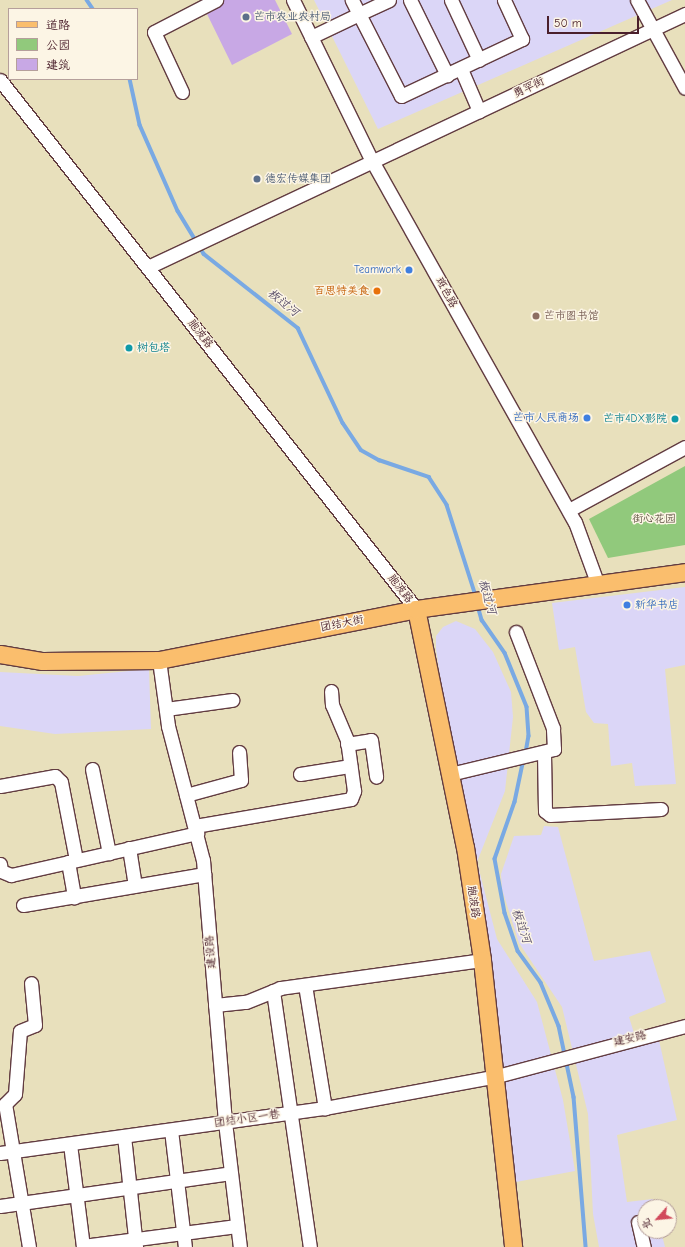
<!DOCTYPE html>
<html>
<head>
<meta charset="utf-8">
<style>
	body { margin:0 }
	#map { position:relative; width:685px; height:1247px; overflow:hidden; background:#e8e0bc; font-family:"Comic Neue","LXGW WenKai TC",sans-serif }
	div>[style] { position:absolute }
	.built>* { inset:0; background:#dbd6f7 }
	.green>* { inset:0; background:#91c97c }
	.stream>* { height:3.5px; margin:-1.75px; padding:0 1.75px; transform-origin:1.75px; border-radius:1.75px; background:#79a9e3 }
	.building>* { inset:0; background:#c8a8e5 }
	.roads { filter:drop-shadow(1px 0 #623c41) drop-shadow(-1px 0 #623c41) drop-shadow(0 1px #623c41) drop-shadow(0 -1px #623c41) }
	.minor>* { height:13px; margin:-6.5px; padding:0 6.5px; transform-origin:6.5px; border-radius:6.5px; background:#fff }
	.major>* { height:17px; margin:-8.5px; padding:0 8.5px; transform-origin:8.5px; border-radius:8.5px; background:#fabe6d }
	.dots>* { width:11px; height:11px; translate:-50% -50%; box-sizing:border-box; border:2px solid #fcf5e5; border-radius:50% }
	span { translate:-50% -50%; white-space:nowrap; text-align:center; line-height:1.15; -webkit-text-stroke:3px #fcf5e5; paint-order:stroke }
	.service-label { font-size:11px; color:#4e5e75 }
	.left { translate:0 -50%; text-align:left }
	.street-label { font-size:11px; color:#4a1f2b }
	.shop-label { font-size:11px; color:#366cbe }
	.right { translate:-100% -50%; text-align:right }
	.food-label { font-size:11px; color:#c56008 }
	.education-label { font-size:11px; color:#785e54 }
	.culture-label { font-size:11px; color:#0d838f }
	.park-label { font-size:11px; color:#5f5243 }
	.water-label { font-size:12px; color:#5a4f6b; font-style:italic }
	.legend { position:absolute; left:8px; top:8px; width:130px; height:72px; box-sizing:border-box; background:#fcf5e5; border:1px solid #b59f9b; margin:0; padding:5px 7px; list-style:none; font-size:12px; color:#4a1f2b }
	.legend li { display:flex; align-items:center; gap:8px; height:20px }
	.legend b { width:20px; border:1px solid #b59f9b }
	.north { position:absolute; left:637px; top:1199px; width:40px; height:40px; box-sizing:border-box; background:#fcf5e5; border:1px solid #b59f9b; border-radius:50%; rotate:243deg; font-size:11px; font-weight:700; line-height:16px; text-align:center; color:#4a1f2b }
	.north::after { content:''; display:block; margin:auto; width:14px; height:18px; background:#d1495b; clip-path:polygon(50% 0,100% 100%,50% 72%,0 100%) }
	.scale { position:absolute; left:547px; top:16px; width:92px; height:18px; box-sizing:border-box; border:2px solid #4a1f2b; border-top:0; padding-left:5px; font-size:12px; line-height:14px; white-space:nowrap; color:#4a1f2b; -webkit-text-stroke:3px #fcf5e5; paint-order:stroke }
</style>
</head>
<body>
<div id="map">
	<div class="built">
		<div style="clip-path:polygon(314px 0,672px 0,378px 129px)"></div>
		<div style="clip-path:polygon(685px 587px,685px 665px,665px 669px,676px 784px,635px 786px,632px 763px,611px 766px,608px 724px,594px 723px,586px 712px,575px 647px,559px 650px,552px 603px)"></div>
		<div style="clip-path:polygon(456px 621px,475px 629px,493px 652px,511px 692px,513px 717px,505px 791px,477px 862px,497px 939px,537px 1002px,563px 1100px,575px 1171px,516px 1182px,436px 649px,436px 636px,443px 627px)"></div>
		<div style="clip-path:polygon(149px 669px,151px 729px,55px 734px,0 726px,0 672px,78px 676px)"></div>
		<div style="clip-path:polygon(544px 826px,558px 827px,594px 961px,650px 951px,666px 1002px,629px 1017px,634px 1033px,656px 1027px,677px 1120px,617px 1135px,627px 1202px,653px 1199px,655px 1207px,645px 1207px,645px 1231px,661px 1231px,665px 1247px,599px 1247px,593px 1214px,588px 1114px,562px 1007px,519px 943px,502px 889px,501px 874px,514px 836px,541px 835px)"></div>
	</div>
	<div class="green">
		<div style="clip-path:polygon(685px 466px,685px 545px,608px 558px,589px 519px)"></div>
	</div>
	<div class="stream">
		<div style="left:87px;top:0;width:11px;rotate:56deg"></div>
		<div style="left:130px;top:79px;width:47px;rotate:77.7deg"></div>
		<div style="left:140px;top:125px;width:94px;rotate:66.2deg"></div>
		<div style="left:178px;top:211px;width:50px;rotate:58.8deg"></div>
		<div style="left:204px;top:254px;width:120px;rotate:38.2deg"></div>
		<div style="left:298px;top:328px;width:105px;rotate:64.7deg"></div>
		<div style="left:343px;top:423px;width:32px;rotate:56deg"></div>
		<div style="left:361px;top:450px;width:21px;rotate:29deg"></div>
		<div style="left:379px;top:460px;width:53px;rotate:18.8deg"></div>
		<div style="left:429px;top:477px;width:33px;rotate:57deg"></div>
		<div style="left:447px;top:505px;width:96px;rotate:72.3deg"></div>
		<div style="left:478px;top:606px;width:15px;rotate:74deg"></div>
		<div style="left:482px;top:620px;width:40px;rotate:55.1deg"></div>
		<div style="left:505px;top:653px;width:58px;rotate:67.8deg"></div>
		<div style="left:527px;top:707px;width:29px;rotate:86deg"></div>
		<div style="left:529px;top:736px;width:17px;rotate:100deg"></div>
		<div style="left:524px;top:759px;width:44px;rotate:101.8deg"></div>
		<div style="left:515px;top:802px;width:60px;rotate:109.3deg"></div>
		<div style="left:495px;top:859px;width:55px;rotate:79.5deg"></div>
		<div style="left:505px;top:913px;width:40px;rotate:71.1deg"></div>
		<div style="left:518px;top:951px;width:39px;rotate:54deg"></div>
		<div style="left:541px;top:983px;width:47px;rotate:67.3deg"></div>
		<div style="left:559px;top:1026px;width:73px;rotate:78.1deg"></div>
		<div style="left:574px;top:1097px;width:150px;rotate:85.4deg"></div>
	</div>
	<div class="building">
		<div style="clip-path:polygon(224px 0,275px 0,292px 34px,232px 65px,207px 14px,220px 7px)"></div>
	</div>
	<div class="roads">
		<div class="minor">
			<div style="left:293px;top:0;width:177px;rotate:63.9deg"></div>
			<div style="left:371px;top:159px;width:416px;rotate:60.7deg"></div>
			<div style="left:575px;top:522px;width:67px;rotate:69.9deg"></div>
			<div style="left:389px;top:0;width:33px;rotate:155deg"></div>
			<div style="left:359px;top:14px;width:92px;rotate:62.9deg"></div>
			<div style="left:401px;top:96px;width:134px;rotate:-25.2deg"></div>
			<div style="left:522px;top:39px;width:43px;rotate:-114.8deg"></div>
			<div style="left:410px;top:0;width:84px;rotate:63.7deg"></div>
			<div style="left:451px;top:0;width:66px;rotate:65deg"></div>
			<div style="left:637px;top:0;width:100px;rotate:61.4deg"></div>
			<div style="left:311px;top:37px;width:53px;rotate:-25.6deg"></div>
			<div style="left:359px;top:14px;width:16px;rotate:-117deg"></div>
			<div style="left:461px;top:69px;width:46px;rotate:66.8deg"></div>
			<div style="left:0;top:80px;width:673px;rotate:51.82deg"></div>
			<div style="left:182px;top:92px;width:66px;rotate:-115deg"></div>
			<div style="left:154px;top:32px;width:70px;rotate:-27.3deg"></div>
			<div style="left:148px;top:267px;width:594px;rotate:-25.23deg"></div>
			<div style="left:569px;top:510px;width:132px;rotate:-28.5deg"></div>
			<div style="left:159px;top:660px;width:67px;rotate:82.2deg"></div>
			<div style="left:168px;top:726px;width:138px;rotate:75.4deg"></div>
			<div style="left:203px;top:860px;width:263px;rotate:85.2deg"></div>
			<div style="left:225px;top:1122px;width:126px;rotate:83.2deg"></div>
			<div style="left:166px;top:709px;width:67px;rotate:-7.8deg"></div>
			<div style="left:347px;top:744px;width:24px;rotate:-9deg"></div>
			<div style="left:371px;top:740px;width:37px;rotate:82deg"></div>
			<div style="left:544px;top:753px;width:58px;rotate:89deg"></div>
			<div style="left:545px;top:811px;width:6px;rotate:39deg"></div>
			<div style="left:550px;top:815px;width:111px;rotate:-3.1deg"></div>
			<div style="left:92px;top:769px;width:86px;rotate:78.6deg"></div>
			<div style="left:300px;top:774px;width:51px;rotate:-9.1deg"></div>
			<div style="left:450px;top:774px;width:107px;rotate:-13.5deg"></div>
			<div style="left:554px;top:749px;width:21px;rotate:-93deg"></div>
			<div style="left:553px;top:728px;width:103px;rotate:-111.1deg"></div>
			<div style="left:0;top:786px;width:56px;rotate:-10.3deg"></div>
			<div style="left:55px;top:776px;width:8px;rotate:45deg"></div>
			<div style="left:61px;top:782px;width:79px;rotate:79.1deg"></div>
			<div style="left:186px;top:795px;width:57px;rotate:-15.3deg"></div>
			<div style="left:241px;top:780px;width:28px;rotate:-94deg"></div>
			<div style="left:195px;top:826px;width:158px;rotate:-9.8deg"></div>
			<div style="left:351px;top:799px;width:9px;rotate:-69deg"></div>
			<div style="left:354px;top:791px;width:51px;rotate:-97.8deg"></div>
			<div style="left:347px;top:740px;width:38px;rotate:-113deg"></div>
			<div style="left:332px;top:705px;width:14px;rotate:-94deg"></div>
			<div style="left:129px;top:848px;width:38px;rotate:81deg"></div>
			<div style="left:68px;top:862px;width:36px;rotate:80deg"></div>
			<div style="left:0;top:864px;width:7px;rotate:82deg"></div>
			<div style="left:1px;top:871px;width:11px;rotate:22deg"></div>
			<div style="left:11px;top:875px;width:191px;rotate:-12.7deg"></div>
			<div style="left:23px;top:905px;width:184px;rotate:-9.7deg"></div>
			<div style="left:305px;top:985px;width:125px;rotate:80.8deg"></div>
			<div style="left:273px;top:991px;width:259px;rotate:81.8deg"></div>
			<div style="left:215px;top:1005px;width:31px;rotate:-6deg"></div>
			<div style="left:246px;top:1002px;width:37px;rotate:-22deg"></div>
			<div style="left:280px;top:988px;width:204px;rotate:-7.9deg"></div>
			<div style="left:171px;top:1130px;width:118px;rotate:83.2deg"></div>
			<div style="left:124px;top:1136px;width:112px;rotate:83.8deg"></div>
			<div style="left:70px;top:1144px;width:104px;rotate:82.8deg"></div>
			<div style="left:0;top:1153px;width:328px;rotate:-7.9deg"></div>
			<div style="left:325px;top:1108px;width:171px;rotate:-10.5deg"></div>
			<div style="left:493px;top:1077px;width:199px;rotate:-14.9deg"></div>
			<div style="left:0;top:1206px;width:233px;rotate:-8.1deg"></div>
			<div style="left:638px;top:1222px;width:26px;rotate:77deg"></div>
			<div style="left:83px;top:1246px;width:155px;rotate:-7.4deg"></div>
			<div style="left:29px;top:1247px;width:145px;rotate:-99.5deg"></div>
			<div style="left:5px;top:1104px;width:14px;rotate:-45deg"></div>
			<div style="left:15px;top:1094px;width:63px;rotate:-85.5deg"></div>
			<div style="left:20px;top:1031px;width:16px;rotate:-22deg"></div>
			<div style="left:35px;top:1025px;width:42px;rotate:-95.4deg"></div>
		</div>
		<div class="major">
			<div style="left:416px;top:609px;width:243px;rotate:78.4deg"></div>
			<div style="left:465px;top:847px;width:114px;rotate:81.4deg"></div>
			<div style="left:482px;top:960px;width:289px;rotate:83.8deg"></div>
			<div style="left:0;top:654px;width:43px;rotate:9.5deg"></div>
			<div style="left:42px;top:661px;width:117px;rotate:-0.5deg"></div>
			<div style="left:159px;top:660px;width:262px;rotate:-11.2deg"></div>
			<div style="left:416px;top:609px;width:272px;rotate:-7.8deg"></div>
		</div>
	</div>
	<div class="dots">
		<div style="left:246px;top:17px;background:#5c6f8a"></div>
		<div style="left:257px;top:179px;background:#5c6f8a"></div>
		<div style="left:409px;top:270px;background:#3f7fe0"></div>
		<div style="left:377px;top:291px;background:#e8710a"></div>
		<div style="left:536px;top:316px;background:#8d6e63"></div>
		<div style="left:129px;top:348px;background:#0f9aa8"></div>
		<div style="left:587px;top:418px;background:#3f7fe0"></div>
		<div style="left:675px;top:419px;background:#0f9aa8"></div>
		<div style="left:627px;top:605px;background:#3f7fe0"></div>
	</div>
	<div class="service-label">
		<span class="left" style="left:254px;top:17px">芒市农业农村局</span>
		<span class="left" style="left:265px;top:179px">德宏传媒集团</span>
	</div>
	<div class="street-label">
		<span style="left:529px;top:88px;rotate:-25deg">勇罕街</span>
		<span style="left:446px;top:293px;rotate:61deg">斑色路</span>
		<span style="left:200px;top:334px;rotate:52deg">胞波路</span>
		<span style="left:400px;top:589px;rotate:52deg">胞波路</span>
		<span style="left:342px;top:624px;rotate:-11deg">团结大街</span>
		<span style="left:473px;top:902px;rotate:82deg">胞波路</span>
		<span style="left:211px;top:952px;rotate:-95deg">建设路</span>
		<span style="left:630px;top:1039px;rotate:-14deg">建安路</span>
		<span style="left:247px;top:1119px;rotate:-8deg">团结小区一巷</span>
	</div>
	<div class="shop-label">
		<span class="right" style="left:401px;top:270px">Teamwork</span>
		<span class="right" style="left:579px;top:418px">芒市人民商场</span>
		<span class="left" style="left:635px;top:605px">新华书店</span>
	</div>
	<div class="food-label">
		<span class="right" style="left:369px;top:291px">百思特美食</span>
	</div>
	<div class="education-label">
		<span class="left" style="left:544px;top:316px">芒市图书馆</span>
	</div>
	<div class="culture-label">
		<span class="left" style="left:137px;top:348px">树包塔</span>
		<span class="right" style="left:667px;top:419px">芒市4DX影院</span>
	</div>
	<div class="park-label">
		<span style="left:654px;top:519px">街心花园</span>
	</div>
	<div class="water-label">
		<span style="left:283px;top:303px;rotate:38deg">板过河</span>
		<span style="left:487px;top:597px;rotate:74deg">板过河</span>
		<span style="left:521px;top:926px;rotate:71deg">板过河</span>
	</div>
	<ul class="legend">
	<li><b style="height:5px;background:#fabe6d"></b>道路</li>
	<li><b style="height:11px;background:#91c97c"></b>公园</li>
	<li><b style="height:11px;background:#c8a8e5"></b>建筑</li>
	</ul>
	<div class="north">北</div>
	<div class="scale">50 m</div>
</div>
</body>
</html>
